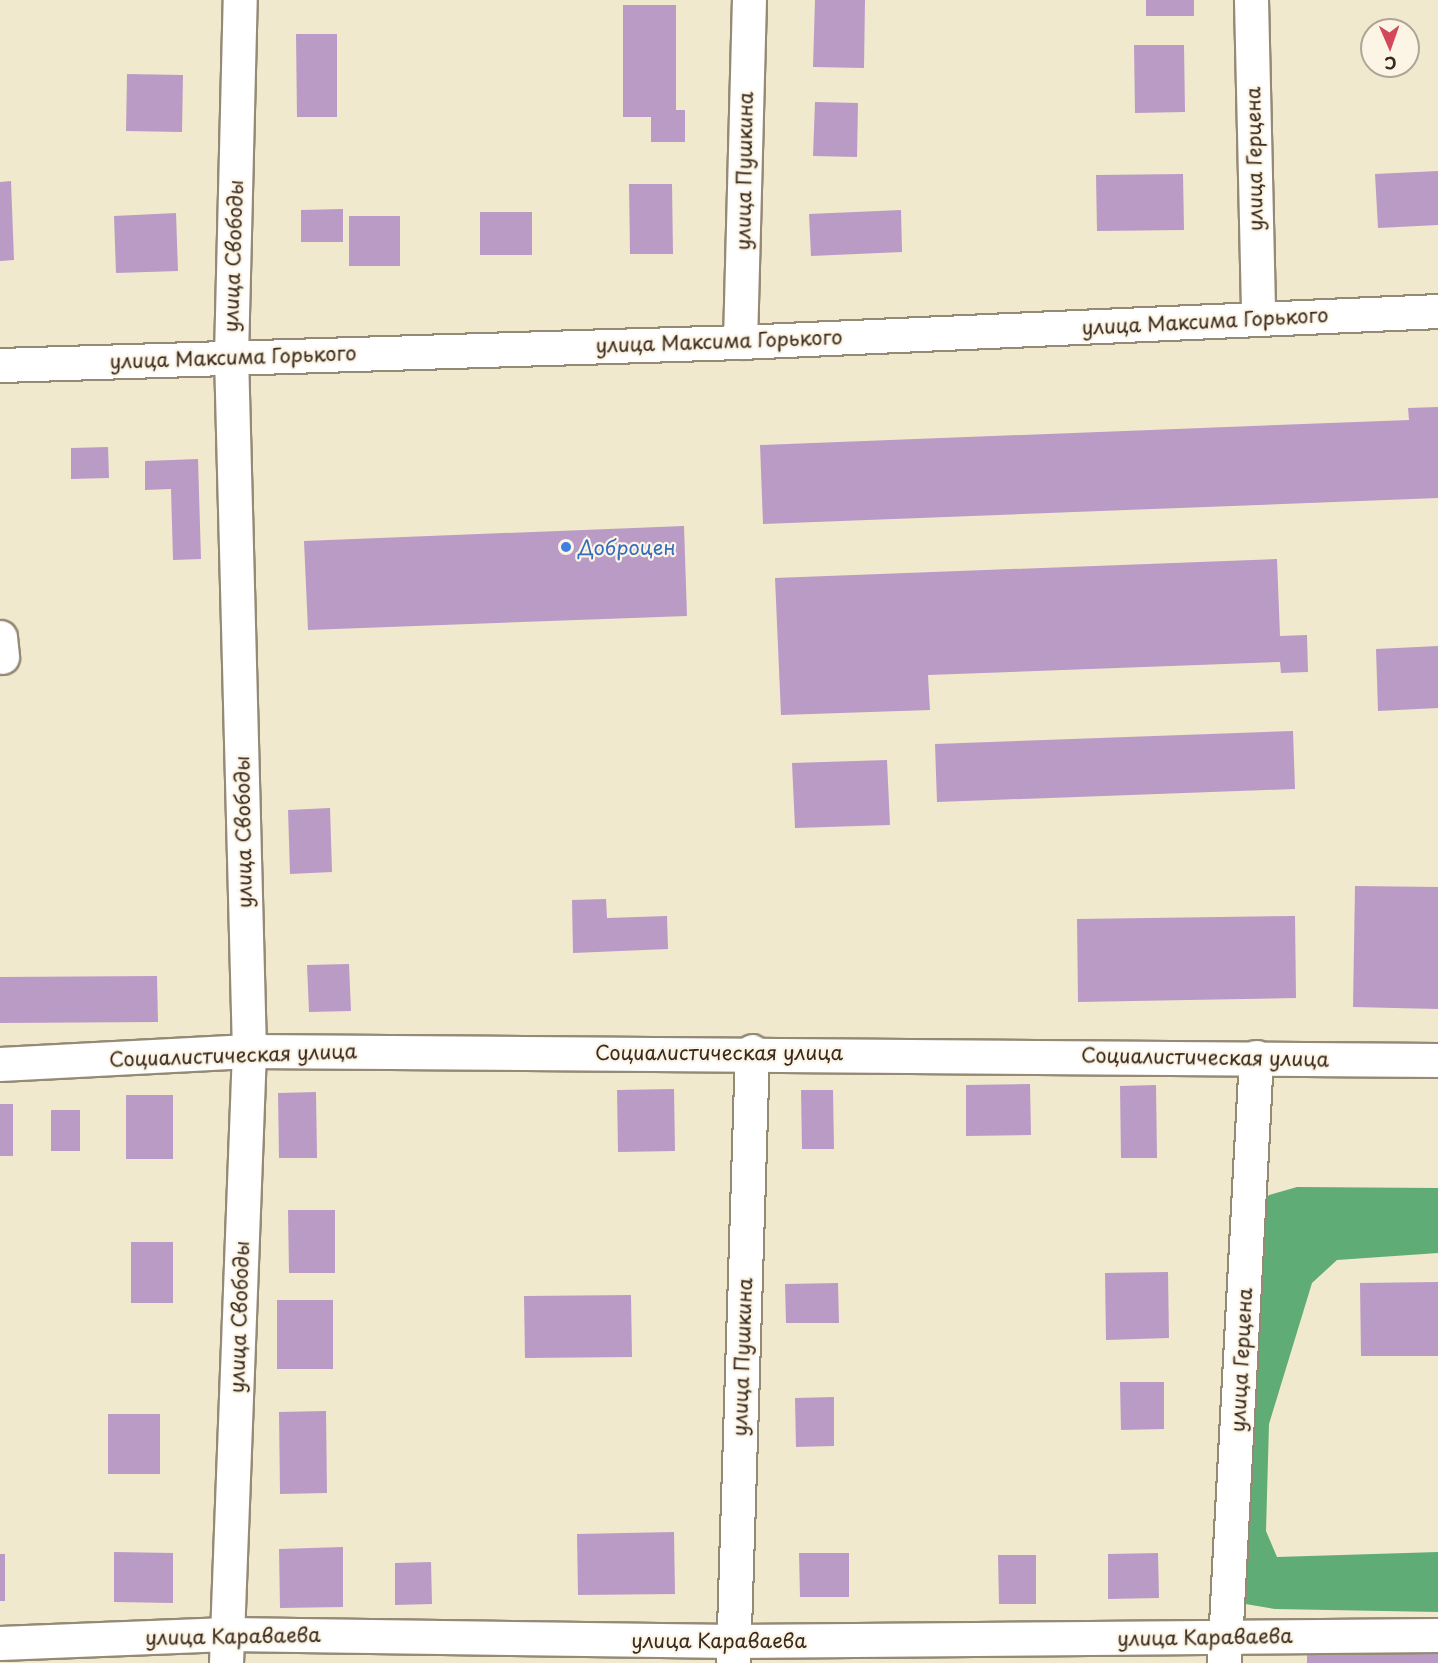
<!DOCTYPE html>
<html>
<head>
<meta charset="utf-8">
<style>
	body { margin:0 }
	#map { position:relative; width:1438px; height:1663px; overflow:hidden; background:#f0e9ce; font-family:"Playpen Sans",sans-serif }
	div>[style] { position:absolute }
	.forest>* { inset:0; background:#60ac77 }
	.building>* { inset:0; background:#ba9bc5 }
	.roads { filter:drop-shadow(2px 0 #968a76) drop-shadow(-2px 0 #968a76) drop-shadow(0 2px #968a76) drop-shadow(0 -2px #968a76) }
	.minor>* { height:33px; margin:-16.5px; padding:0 16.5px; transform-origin:16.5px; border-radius:16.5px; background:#fff }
	.dots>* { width:16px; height:16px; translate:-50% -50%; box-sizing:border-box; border:3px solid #fcf5e5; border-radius:50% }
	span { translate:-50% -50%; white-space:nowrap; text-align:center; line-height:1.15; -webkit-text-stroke:4.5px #fcf5e5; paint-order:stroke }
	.street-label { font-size:20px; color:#3b2a1e }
	.shop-label { font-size:20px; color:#366cbe }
	.left { translate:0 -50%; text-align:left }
	.north { position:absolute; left:1360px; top:18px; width:60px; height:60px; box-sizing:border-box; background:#fcf5e5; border:2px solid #afa495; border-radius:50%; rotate:178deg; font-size:16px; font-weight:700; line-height:24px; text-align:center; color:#3b2a1e }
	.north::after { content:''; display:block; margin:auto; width:21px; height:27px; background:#d1495b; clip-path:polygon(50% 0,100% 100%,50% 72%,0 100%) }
</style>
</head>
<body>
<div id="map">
	<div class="forest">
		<div style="clip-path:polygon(1297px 1187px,1438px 1188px,1438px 1253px,1337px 1260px,1312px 1283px,1269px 1424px,1266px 1531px,1277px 1557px,1438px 1552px,1438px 1612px,1275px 1609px,1234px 1602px,1253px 1217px,1269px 1195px)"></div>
	</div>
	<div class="building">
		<div style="clip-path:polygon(815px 0,865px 0,864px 68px,813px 67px)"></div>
		<div style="clip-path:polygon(1146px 0,1194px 0,1194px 16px,1146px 16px)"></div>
		<div style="clip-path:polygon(623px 5px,676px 5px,676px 110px,685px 110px,685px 142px,651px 142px,651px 117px,623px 117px)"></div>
		<div style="clip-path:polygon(296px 34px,337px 34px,337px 117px,297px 117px)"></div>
		<div style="clip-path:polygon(1134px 45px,1184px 45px,1185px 112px,1135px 113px)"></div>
		<div style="clip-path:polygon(127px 74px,183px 75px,182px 132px,126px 131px)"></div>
		<div style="clip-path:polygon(815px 102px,858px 103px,857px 157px,813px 156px)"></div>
		<div style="clip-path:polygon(1438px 171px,1438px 225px,1378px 228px,1375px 174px)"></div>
		<div style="clip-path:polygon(1183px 174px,1184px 230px,1097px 231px,1096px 175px)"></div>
		<div style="clip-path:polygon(11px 181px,14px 260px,0 261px,0 182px)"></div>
		<div style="clip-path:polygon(629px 184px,672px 184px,673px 254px,630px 254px)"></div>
		<div style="clip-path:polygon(343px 209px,343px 242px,301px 242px,301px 210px)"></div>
		<div style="clip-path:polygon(901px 210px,902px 252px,811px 256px,809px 214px)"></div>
		<div style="clip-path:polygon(480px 212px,532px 212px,532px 255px,480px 255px)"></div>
		<div style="clip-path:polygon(176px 213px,178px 271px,116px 273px,114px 216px)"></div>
		<div style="clip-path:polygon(349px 216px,400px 216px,400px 266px,349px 266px)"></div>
		<div style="clip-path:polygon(1438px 407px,1438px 498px,763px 524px,760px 445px,1409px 420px,1408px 408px)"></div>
		<div style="clip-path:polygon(108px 447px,109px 478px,71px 479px,71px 448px)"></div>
		<div style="clip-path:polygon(198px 459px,201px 559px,173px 560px,171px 489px,145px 490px,145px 461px)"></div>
		<div style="clip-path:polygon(684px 526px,687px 616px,308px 630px,304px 541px)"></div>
		<div style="clip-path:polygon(1277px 559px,1280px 636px,1307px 635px,1308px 672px,1281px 673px,1280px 662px,928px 675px,930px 710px,781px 715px,775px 578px)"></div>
		<div style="clip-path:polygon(1438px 646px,1438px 708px,1378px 711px,1376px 649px)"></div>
		<div style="clip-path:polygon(1293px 731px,1295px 789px,937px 802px,935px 744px)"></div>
		<div style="clip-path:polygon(887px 760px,890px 825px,795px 828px,792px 763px)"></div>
		<div style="clip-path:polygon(330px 808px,332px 872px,290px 874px,288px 810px)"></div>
		<div style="clip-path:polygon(1355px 886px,1438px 887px,1438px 1009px,1353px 1007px)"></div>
		<div style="clip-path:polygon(606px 899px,607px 918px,667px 916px,668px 949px,573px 953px,572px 900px)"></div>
		<div style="clip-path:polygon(1295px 916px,1296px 998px,1078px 1002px,1077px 919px)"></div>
		<div style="clip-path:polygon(349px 964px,351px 1011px,309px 1012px,307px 965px)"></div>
		<div style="clip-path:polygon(157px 976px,158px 1022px,0 1023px,0 977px)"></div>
		<div style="clip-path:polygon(1030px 1084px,1031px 1135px,966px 1136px,966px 1085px)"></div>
		<div style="clip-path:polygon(1156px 1085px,1157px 1158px,1121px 1158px,1120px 1086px)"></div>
		<div style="clip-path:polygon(674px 1089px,675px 1151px,618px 1152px,617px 1090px)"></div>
		<div style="clip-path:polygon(801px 1090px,833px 1090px,834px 1149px,802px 1149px)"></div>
		<div style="clip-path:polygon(316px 1092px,317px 1158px,279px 1158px,278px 1093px)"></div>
		<div style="clip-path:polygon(126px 1095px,173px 1095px,173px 1159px,126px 1159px)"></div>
		<div style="clip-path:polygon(0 1104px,13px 1104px,13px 1156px,0 1156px)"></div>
		<div style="clip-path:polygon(51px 1110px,80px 1110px,80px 1151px,51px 1151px)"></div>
		<div style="clip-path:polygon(288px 1210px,335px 1210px,335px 1273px,289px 1273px)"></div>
		<div style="clip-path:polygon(131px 1242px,173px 1242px,173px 1303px,131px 1303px)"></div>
		<div style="clip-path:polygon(1168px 1272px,1169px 1338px,1106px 1340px,1105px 1273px)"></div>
		<div style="clip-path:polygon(1438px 1282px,1438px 1356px,1361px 1356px,1360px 1283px)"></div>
		<div style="clip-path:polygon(838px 1283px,839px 1323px,786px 1323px,785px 1284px)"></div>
		<div style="clip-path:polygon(631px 1295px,632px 1357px,525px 1358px,524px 1296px)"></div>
		<div style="clip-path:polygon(277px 1300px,333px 1300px,333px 1369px,277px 1369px)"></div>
		<div style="clip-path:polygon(1120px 1382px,1164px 1382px,1164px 1429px,1121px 1430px)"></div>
		<div style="clip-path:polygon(834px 1397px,834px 1446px,796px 1447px,795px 1398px)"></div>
		<div style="clip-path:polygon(326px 1411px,327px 1493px,280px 1494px,279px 1412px)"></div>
		<div style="clip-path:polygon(108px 1414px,160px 1414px,160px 1474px,108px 1474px)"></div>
		<div style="clip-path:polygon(674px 1532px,675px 1594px,578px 1595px,577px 1534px)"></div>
		<div style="clip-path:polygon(343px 1547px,343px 1607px,280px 1608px,279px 1549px)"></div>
		<div style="clip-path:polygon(114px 1552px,173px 1553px,173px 1603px,114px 1602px)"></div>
		<div style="clip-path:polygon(799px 1553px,849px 1553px,849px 1597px,800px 1597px)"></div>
		<div style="clip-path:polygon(1158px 1553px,1159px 1598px,1108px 1599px,1108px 1554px)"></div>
		<div style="clip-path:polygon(0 1554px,5px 1554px,5px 1601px,0 1601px)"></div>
		<div style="clip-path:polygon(998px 1555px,1036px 1555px,1036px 1604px,999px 1604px)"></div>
		<div style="clip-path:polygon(431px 1562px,432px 1604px,395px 1605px,395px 1563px)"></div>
		<div style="clip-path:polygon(1438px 1651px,1438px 1663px,1307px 1663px,1307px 1654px)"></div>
	</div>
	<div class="roads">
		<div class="minor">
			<div style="left:1251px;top:0;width:319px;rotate:88.7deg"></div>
			<div style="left:740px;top:342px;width:342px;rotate:-88.5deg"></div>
			<div style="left:0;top:365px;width:740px;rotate:-1.78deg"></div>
			<div style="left:740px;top:342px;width:699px;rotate:-2.54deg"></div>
			<div style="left:0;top:637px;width:20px;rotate:84deg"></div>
			<div style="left:0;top:1064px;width:249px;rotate:-3deg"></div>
			<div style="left:249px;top:1051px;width:1189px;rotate:0.43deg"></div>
			<div style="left:0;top:1643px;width:227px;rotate:-2.3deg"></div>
			<div style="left:227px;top:1634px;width:507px;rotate:0.79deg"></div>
			<div style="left:734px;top:1641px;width:704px;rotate:-0.49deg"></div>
			<div style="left:733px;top:1661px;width:610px;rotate:-88.22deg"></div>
			<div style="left:226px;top:1663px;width:612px;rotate:-87.85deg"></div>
			<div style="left:249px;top:1051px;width:695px;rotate:-91.48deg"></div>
			<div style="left:231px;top:356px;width:356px;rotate:-88.6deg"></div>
			<div style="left:1224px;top:1663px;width:607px;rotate:-86.98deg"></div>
		</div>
	</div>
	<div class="dots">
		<div style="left:566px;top:547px;background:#3f7fe0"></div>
	</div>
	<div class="street-label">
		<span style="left:1254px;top:159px;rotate:-91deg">улица Герцена</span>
		<span style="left:744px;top:171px;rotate:-89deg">улица Пушкина</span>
		<span style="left:233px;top:256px;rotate:-88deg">улица Свободы</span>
		<span style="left:1205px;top:321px;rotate:-3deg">улица Максима Горького</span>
		<span style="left:719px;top:341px;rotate:-2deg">улица Максима Горького</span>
		<span style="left:233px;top:357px;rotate:-2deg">улица Максима Горького</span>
		<span style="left:243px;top:832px;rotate:-91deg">улица Свободы</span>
		<span style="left:719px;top:1052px">Социалистическая улица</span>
		<span style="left:233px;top:1055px;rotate:-2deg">Социалистическая улица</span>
		<span style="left:1205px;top:1057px;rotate:1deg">Социалистическая улица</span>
		<span style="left:239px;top:1317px;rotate:-88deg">улица Свободы</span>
		<span style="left:742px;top:1357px;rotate:-88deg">улица Пушкина</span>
		<span style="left:1241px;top:1360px;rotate:-87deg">улица Герцена</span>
		<span style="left:233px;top:1636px;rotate:-1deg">улица Караваева</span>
		<span style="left:1205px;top:1637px;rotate:-1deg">улица Караваева</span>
		<span style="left:719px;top:1640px">улица Караваева</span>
	</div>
	<div class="shop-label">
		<span class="left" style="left:578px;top:547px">Доброцен</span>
	</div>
	<div class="north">С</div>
</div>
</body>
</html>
